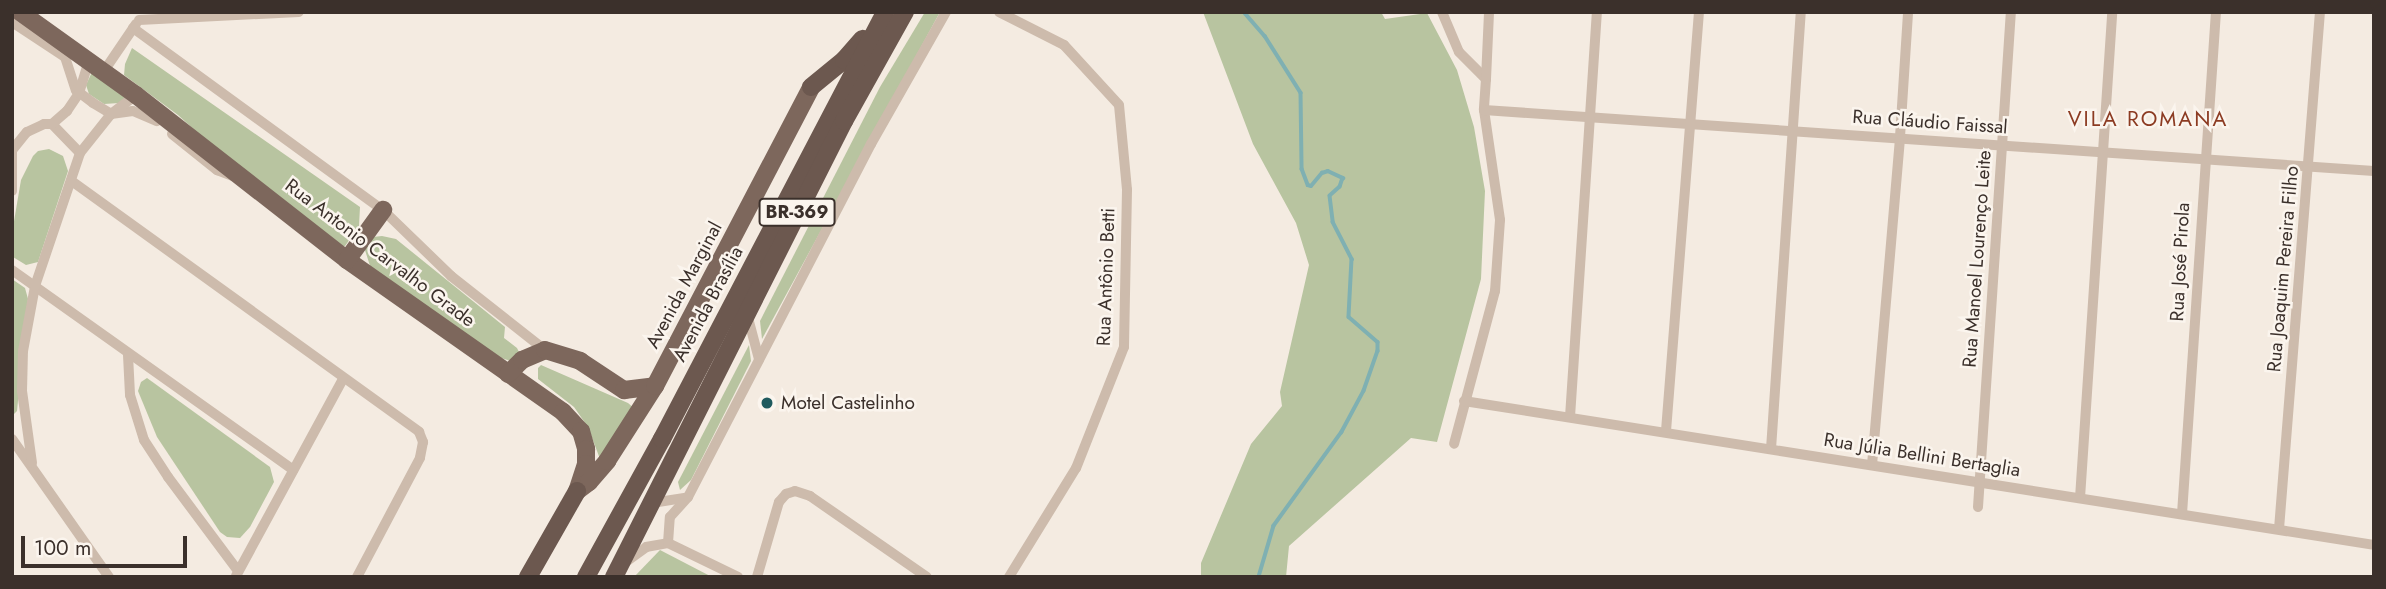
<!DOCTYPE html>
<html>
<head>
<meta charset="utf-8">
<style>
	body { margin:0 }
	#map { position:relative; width:2386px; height:589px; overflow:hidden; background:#f4ebe1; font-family:Jost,sans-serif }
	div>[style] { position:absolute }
	.green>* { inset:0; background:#b8c4a0 }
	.stream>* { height:3.5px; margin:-1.75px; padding:0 1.75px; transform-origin:1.75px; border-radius:1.75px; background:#7fb0b2 }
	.minor>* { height:10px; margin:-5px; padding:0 5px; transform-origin:5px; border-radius:5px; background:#cdbbac }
	.primary>* { height:18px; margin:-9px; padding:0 9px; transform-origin:9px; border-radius:9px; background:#7d675c }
	.trunk>* { height:18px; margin:-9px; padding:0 9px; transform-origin:9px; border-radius:9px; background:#6c584f }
	.dots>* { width:19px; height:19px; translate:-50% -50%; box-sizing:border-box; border:4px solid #fbf5ee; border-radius:50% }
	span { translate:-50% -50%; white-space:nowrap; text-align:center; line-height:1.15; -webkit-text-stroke:5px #fbf5ee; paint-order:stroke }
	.shield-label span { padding:2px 5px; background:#fbf5ee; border:2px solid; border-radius:5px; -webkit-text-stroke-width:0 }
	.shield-label { font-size:18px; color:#3b302b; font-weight:700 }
	.street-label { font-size:19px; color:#3b302b }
	.poi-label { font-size:19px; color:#3b302b }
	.left { translate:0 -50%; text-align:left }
	.neighbourhood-label { font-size:21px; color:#8c3b22; letter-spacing:2px }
	.frame { position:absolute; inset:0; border:14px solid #3b302b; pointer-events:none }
	.scale { position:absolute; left:21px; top:536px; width:166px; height:32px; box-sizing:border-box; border:4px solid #3b302b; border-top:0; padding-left:9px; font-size:21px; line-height:24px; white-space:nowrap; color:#3b302b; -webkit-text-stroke:5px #fbf5ee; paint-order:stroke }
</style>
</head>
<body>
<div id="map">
	<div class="green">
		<div style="clip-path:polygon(925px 12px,940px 12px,762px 339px,760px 321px,880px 87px)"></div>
		<div style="clip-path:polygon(1203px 12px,1381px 12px,1385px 19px,1427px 13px,1457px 70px,1474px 127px,1485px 191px,1481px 279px,1437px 442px,1411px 438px,1289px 546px,1286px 577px,1201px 577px,1201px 563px,1251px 444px,1282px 406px,1280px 392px,1309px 265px,1296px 223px,1253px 144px)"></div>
		<div style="clip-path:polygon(132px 48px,360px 207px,359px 226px,345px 246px,341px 247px,254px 184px,178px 115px,124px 75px,125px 64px)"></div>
		<div style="clip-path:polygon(92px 72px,126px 98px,119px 103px,104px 104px,89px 94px,86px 85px)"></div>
		<div style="clip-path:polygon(49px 149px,63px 156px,68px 171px,38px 262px,26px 265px,13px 257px,12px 233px,21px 180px,33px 156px,38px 151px)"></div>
		<div style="clip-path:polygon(382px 236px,396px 239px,505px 327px,504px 338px,517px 348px,520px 354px,511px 361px,501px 358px,371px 269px,364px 247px,373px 237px)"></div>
		<div style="clip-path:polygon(12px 279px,25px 288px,28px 299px,17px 411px,12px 416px)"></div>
		<div style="clip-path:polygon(749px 345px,751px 361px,691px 480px,680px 490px,678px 482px)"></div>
		<div style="clip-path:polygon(541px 365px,628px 403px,635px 409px,600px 459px,588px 427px,574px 407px,538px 379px,538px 368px)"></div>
		<div style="clip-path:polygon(147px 378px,270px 467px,274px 482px,250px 527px,240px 538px,227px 537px,220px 532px,157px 437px,138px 391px,141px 382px)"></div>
		<div style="clip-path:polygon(660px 550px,712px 577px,634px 577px)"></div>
	</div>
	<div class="stream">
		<div style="left:1244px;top:12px;width:32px;rotate:49deg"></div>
		<div style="left:1265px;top:36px;width:67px;rotate:57.7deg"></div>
		<div style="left:1301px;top:93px;width:76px;rotate:89.2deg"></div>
		<div style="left:1302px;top:169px;width:17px;rotate:69deg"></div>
		<div style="left:1308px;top:185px;width:3px;rotate:18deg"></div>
		<div style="left:1311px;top:186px;width:17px;rotate:-50deg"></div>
		<div style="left:1322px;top:173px;width:6px;rotate:-18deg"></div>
		<div style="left:1328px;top:171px;width:17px;rotate:25deg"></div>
		<div style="left:1343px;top:178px;width:9px;rotate:108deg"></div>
		<div style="left:1340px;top:187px;width:13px;rotate:138deg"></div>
		<div style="left:1330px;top:196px;width:26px;rotate:83deg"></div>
		<div style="left:1333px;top:222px;width:42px;rotate:62.8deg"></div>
		<div style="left:1352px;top:259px;width:58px;rotate:93deg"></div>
		<div style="left:1349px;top:317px;width:38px;rotate:41deg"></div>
		<div style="left:1378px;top:342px;width:9px;rotate:90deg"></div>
		<div style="left:1378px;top:351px;width:42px;rotate:109.3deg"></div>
		<div style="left:1364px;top:391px;width:47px;rotate:118.2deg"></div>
		<div style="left:1342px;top:432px;width:116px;rotate:125.9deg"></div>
		<div style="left:1274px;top:526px;width:53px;rotate:106.4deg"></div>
	</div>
	<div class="minor">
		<div style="left:999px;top:12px;width:73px;rotate:26.9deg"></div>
		<div style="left:1064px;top:45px;width:81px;rotate:47.5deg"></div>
		<div style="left:1119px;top:105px;width:85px;rotate:84.6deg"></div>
		<div style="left:1127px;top:190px;width:157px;rotate:91.1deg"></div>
		<div style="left:1124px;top:347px;width:130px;rotate:111.6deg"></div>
		<div style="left:1076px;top:468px;width:128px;rotate:121.6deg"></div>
		<div style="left:1442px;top:12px;width:43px;rotate:67deg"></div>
		<div style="left:1459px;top:52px;width:38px;rotate:45deg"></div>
		<div style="left:1486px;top:79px;width:31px;rotate:94deg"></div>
		<div style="left:1484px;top:110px;width:111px;rotate:81.7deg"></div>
		<div style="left:1500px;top:220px;width:71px;rotate:94deg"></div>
		<div style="left:1495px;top:291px;width:158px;rotate:105deg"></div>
		<div style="left:139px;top:20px;width:160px;rotate:-2.9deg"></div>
		<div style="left:12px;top:22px;width:64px;rotate:33.4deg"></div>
		<div style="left:65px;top:57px;width:35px;rotate:72deg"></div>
		<div style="left:76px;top:90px;width:21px;rotate:37deg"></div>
		<div style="left:93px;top:103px;width:21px;rotate:31deg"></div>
		<div style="left:111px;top:114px;width:22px;rotate:-8deg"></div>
		<div style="left:133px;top:111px;width:26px;rotate:23deg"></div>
		<div style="left:133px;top:28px;width:309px;rotate:36.1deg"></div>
		<div style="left:383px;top:210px;width:95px;rotate:44.1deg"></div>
		<div style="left:451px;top:276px;width:120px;rotate:38.2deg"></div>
		<div style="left:104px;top:71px;width:57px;rotate:-55.8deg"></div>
		<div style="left:1486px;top:79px;width:67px;rotate:-87.4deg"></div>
		<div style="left:1484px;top:110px;width:892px;rotate:3.92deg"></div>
		<div style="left:52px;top:124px;width:40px;rotate:46deg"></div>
		<div style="left:172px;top:134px;width:58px;rotate:38.7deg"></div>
		<div style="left:217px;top:170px;width:17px;rotate:21deg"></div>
		<div style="left:12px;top:146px;width:45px;rotate:90deg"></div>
		<div style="left:13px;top:149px;width:22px;rotate:-51deg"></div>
		<div style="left:27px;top:132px;width:19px;rotate:-25deg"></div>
		<div style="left:44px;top:124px;width:8px"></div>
		<div style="left:52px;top:124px;width:20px;rotate:-41deg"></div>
		<div style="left:67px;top:111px;width:22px;rotate:-56deg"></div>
		<div style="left:79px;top:93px;width:34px;rotate:-73deg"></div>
		<div style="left:73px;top:182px;width:427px;rotate:35.8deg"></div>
		<div style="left:419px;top:432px;width:11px;rotate:68deg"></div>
		<div style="left:423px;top:442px;width:16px;rotate:101deg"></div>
		<div style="left:420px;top:458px;width:135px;rotate:117.9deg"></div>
		<div style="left:12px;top:270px;width:345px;rotate:35.4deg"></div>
		<div style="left:747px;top:314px;width:47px;rotate:75.1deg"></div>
		<div style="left:128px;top:355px;width:40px;rotate:87.1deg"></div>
		<div style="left:130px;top:395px;width:47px;rotate:72.7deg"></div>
		<div style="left:144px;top:440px;width:44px;rotate:57deg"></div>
		<div style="left:168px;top:477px;width:117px;rotate:53.3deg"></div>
		<div style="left:1464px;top:401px;width:921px;rotate:8.99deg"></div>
		<div style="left:1570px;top:417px;width:406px;rotate:-86.2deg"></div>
		<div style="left:1666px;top:431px;width:420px;rotate:-85.5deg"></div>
		<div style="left:12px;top:439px;width:169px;rotate:54.9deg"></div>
		<div style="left:1771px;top:449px;width:438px;rotate:-86.1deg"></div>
		<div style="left:32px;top:463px;width:73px;rotate:-97.9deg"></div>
		<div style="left:22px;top:391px;width:40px;rotate:-88.6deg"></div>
		<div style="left:23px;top:351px;width:66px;rotate:-79.5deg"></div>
		<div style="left:35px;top:286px;width:140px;rotate:-71.3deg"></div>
		<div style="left:80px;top:153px;width:50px;rotate:-51.5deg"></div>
		<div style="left:111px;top:114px;width:31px;rotate:-37deg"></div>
		<div style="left:1872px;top:465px;width:329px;rotate:-85.1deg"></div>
		<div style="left:1900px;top:137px;width:125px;rotate:-86.3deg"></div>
		<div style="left:2080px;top:498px;width:487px;rotate:-86.2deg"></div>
		<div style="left:652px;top:503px;width:36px;rotate:-9deg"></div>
		<div style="left:1978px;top:507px;width:496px;rotate:-86.2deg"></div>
		<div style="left:2182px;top:514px;width:503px;rotate:-86.13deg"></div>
		<div style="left:2279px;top:529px;width:519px;rotate:-85.47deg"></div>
		<div style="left:668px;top:543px;width:26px;rotate:-86deg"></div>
		<div style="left:670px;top:517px;width:27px;rotate:-48deg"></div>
		<div style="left:688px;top:497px;width:398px;rotate:-62.6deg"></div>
		<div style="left:871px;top:144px;width:152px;rotate:-60.4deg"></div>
		<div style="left:623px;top:564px;width:29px;rotate:-36deg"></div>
		<div style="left:646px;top:547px;width:22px;rotate:-10deg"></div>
		<div style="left:668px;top:543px;width:78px;rotate:25.9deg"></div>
		<div style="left:236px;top:576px;width:224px;rotate:-61.5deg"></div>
		<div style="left:757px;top:577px;width:78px;rotate:-73.7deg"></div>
		<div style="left:779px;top:502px;width:11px;rotate:-49deg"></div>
		<div style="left:786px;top:494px;width:9px;rotate:-18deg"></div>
		<div style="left:795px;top:491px;width:16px;rotate:18deg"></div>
		<div style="left:810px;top:496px;width:142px;rotate:34.7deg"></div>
	</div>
	<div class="primary">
		<div style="left:20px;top:12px;width:143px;rotate:35.6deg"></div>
		<div style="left:136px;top:95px;width:268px;rotate:38deg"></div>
		<div style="left:347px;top:260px;width:264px;rotate:35.1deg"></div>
		<div style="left:563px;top:412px;width:26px;rotate:47deg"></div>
		<div style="left:581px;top:431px;width:19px;rotate:74deg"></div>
		<div style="left:586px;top:449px;width:15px;rotate:90deg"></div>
		<div style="left:586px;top:464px;width:28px;rotate:108deg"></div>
		<div style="left:347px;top:260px;width:62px;rotate:-54.2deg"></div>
		<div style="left:508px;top:374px;width:20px;rotate:-45deg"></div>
		<div style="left:522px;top:360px;width:25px;rotate:-23deg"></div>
		<div style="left:545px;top:350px;width:37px;rotate:17deg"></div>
		<div style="left:580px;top:361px;width:53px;rotate:33.4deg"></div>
		<div style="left:624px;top:390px;width:31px;rotate:-7deg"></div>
		<div style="left:577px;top:491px;width:15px;rotate:-37deg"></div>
		<div style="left:589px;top:482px;width:28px;rotate:-49deg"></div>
		<div style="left:607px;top:461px;width:89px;rotate:-57.4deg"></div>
		<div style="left:655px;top:386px;width:337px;rotate:-62.4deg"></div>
	</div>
	<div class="trunk">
		<div style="left:811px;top:87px;width:43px;rotate:-39.3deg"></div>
		<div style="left:844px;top:60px;width:28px;rotate:-49deg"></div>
		<div style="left:528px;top:577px;width:99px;rotate:-60.3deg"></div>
		<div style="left:586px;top:577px;width:158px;rotate:-61.2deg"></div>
		<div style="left:662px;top:439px;width:482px;rotate:-62.4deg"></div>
		<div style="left:614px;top:577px;width:511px;rotate:-63.23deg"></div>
		<div style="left:844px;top:121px;width:125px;rotate:-60.8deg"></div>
	</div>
	<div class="dots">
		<div style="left:767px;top:403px;background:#1f5a5e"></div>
	</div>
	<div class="shield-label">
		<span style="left:797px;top:212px">BR-369</span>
	</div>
	<div class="street-label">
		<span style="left:1930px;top:122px;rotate:4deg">Rua Cláudio Faissal</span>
		<span style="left:380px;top:253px;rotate:37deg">Rua Antonio Carvalho Grade</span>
		<span style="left:1977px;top:259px;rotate:-86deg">Rua Manoel Lourenço Leite</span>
		<span style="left:2180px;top:262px;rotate:-87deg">Rua José Pirola</span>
		<span style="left:2283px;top:269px;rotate:-85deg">Rua Joaquim Pereira Filho</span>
		<span style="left:1106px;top:277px;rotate:-88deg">Rua Antônio Betti</span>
		<span style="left:684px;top:285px;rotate:-62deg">Avenida Marginal</span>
		<span style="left:708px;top:304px;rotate:-62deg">Avenida Brasília</span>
		<span style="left:1922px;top:455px;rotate:9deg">Rua Júlia Bellini Bertaglia</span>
	</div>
	<div class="poi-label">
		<span class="left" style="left:781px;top:403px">Motel Castelinho</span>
	</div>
	<div class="neighbourhood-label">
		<span style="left:2148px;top:119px">VILA ROMANA</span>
	</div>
	<div class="frame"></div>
	<div class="scale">100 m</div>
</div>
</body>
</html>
